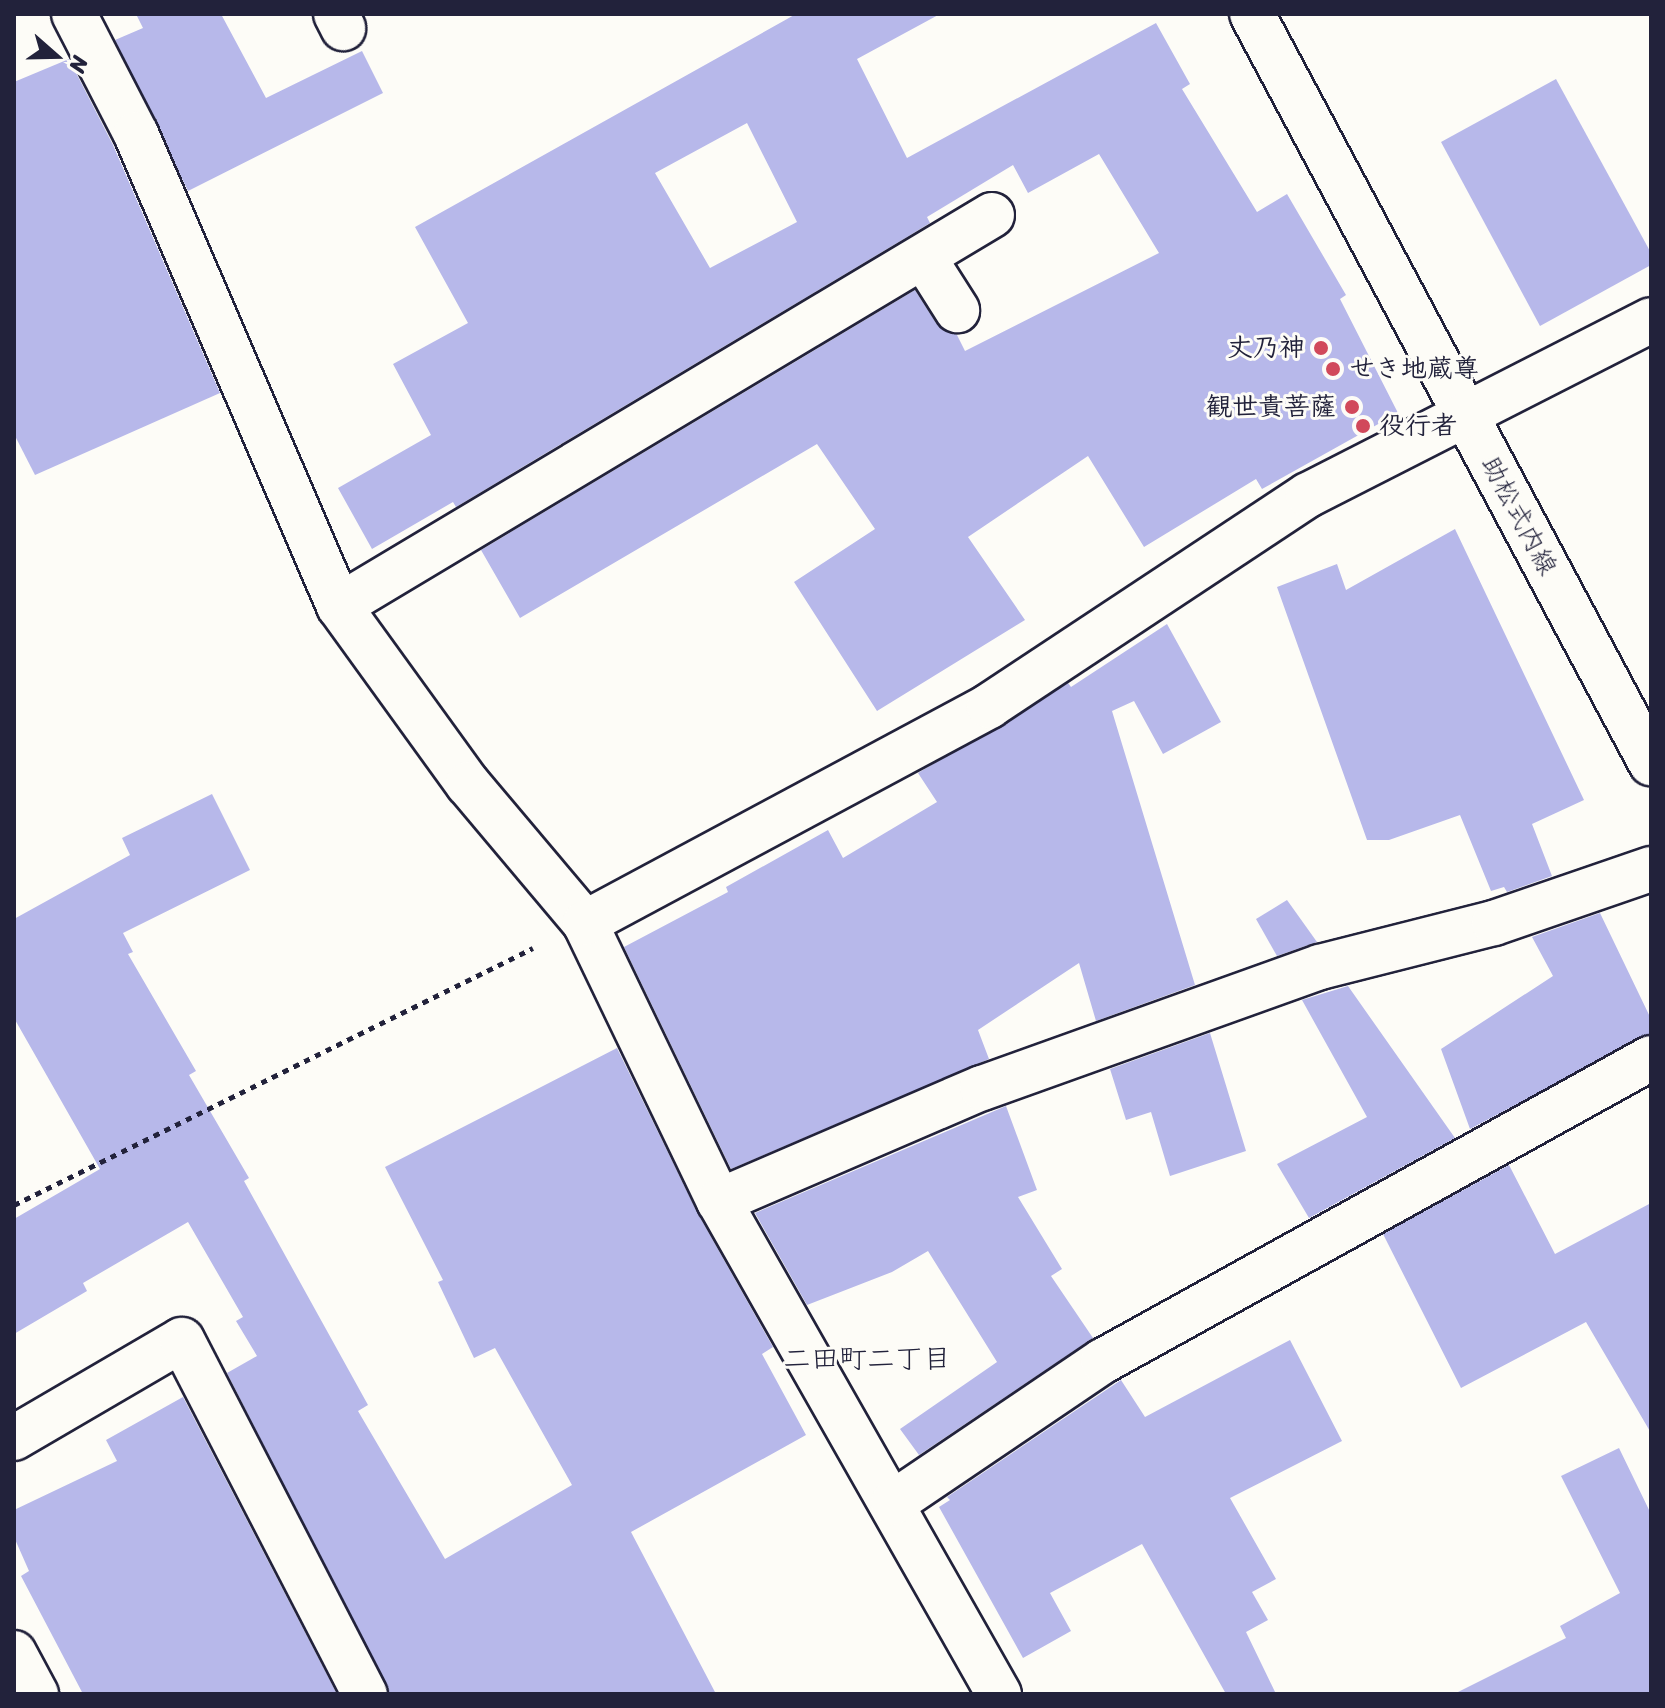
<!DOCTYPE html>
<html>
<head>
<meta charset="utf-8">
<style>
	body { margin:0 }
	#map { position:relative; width:1665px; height:1708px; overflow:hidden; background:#fdfcf7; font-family:Sriracha,"Klee One",sans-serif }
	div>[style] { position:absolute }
	.building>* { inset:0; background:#b7b8ea }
	.path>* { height:5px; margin-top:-2.5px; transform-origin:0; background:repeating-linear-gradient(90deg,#22223b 0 6px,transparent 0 12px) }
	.roads { filter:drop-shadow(2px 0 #22223b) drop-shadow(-2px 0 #22223b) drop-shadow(0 2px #22223b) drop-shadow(0 -2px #22223b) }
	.minor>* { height:44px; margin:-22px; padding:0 22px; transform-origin:22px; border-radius:22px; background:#fdfcf7 }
	.dots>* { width:22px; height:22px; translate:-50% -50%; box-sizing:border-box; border:4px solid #fdfcf7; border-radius:50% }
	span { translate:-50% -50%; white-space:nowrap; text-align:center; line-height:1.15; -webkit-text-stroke:6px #fdfcf7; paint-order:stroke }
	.poi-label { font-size:26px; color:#22223b; font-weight:700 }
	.right { translate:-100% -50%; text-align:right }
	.left { translate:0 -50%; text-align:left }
	.street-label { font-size:26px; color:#22223b }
	.neighbourhood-label { font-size:28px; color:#22223b }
	.frame { position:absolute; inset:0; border:16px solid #22223b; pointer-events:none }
	.north { position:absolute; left:16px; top:16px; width:80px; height:80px; -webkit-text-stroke:6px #fdfcf7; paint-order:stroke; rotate:110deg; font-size:22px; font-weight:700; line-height:32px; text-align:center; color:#22223b }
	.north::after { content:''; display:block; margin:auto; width:28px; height:36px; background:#22223b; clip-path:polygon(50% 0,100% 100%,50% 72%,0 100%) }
</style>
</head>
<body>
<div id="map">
	<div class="building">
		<div style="clip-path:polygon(136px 14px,221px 14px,266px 98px,362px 51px,383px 93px,188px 191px,115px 40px,143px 28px)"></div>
		<div style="clip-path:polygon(evenodd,796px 14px,940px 14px,857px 59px,907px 158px,1156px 23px,1190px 84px,1182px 89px,1257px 212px,1287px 194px,1346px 295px,1340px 299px,1398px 413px,1262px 489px,1256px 479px,1144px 547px,1088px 456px,968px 537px,1025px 620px,877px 711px,794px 582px,875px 529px,817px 444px,520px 618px,481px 550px,915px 290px,936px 323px,957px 335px,965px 351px,1159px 253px,1099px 154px,1028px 193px,1013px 165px,927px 217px,930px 223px,907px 237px,456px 507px,453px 502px,372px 549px,338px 488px,431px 435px,393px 364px,468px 323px,415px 227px,796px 14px,747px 123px,797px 222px,710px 268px,655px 173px,747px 123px)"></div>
		<div style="clip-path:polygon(69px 59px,113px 145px,220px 393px,35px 475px,14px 434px,14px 82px)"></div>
		<div style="clip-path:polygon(1556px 79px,1651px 253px,1651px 265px,1540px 326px,1441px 142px)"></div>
		<div style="clip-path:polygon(1455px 529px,1584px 800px,1532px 824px,1552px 876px,1507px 892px,1504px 887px,1491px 891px,1460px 815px,1389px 840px,1367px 840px,1277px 587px,1337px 564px,1346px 590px)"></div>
		<div style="clip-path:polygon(1167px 624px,1221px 722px,1163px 754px,1134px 701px,1112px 711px,1195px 985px,1096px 1021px,1079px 963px,978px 1030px,989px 1059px,731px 1169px,624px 947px,728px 892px,726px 887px,828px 830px,843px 858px,937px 802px,918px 773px,1068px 683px,1071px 687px)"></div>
		<div style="clip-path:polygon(212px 794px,250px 870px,123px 933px,133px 952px,128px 954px,196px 1071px,189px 1075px,249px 1178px,244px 1181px,368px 1405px,358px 1411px,445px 1559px,572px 1485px,495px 1348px,474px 1358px,438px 1282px,443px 1280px,385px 1167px,617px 1048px,697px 1212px,773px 1347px,762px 1354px,806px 1435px,631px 1532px,716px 1694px,390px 1694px,227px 1373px,257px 1356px,236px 1321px,243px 1317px,188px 1222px,83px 1283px,87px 1291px,14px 1334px,14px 1219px,100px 1169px,14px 1018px,14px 919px,130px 855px,122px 838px)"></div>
		<div style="clip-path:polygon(1287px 900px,1317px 942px,1277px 956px,1256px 919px)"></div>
		<div style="clip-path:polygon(1600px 913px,1651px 1019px,1651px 1033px,1470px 1129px,1441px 1049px,1553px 976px,1532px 937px)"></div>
		<div style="clip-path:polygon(1348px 986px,1455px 1138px,1309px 1218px,1277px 1164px,1367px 1117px,1302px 1000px)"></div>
		<div style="clip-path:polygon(1210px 1033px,1246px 1151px,1170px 1176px,1151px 1112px,1126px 1120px,1110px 1069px)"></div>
		<div style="clip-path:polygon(1006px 1106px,1037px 1190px,1018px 1197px,1062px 1269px,1051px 1276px,1093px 1338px,919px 1455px,900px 1429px,997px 1362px,928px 1251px,892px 1272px,807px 1305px,755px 1213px)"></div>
		<div style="clip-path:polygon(1509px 1165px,1555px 1254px,1651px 1203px,1651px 1433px,1586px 1322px,1461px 1388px,1383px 1234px)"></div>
		<div style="clip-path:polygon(1290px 1340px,1342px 1441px,1230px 1498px,1276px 1579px,1252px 1592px,1268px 1620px,1246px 1632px,1276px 1694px,1226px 1694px,1142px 1544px,1050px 1593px,1071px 1631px,1023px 1658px,939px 1507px,950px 1500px,947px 1497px,1121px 1380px,1145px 1417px)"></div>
		<div style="clip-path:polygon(183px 1397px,337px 1694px,83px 1694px,21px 1576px,29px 1571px,14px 1537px,14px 1510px,117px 1461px,106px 1440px)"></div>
		<div style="clip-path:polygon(1619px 1448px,1651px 1514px,1651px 1694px,1454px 1694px,1566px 1638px,1560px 1626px,1620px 1593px,1561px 1476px)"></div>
	</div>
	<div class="path">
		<div style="left:14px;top:1205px;width:579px;rotate:-26.34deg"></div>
	</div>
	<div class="roads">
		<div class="minor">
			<div style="left:74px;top:14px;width:135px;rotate:62.7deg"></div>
			<div style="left:136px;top:134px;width:514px;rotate:66.73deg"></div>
			<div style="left:339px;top:606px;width:220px;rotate:54.1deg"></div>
			<div style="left:468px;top:784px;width:182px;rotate:49.9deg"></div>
			<div style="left:585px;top:923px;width:309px;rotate:64.3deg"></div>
			<div style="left:719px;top:1201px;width:567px;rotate:60.41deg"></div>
			<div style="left:336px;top:14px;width:16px;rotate:63deg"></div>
			<div style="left:1252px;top:14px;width:849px;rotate:61.96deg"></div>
			<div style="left:924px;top:258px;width:62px;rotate:57.6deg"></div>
			<div style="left:339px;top:606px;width:761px;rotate:-30.91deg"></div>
			<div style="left:585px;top:923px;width:459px;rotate:-28.2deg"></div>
			<div style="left:989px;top:706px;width:382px;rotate:-33.5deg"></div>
			<div style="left:1308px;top:495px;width:385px;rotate:-27deg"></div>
			<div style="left:719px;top:1201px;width:286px;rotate:-23.3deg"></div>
			<div style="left:982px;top:1088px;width:359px;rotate:-19.7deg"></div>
			<div style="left:1320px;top:967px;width:179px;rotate:-14.2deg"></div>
			<div style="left:1494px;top:923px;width:166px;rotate:-19deg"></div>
			<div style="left:14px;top:1438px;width:194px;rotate:-30.3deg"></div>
			<div style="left:182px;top:1340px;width:399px;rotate:62.7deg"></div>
			<div style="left:893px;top:1503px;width:254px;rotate:-34.1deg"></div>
			<div style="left:1103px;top:1361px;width:626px;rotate:-28.94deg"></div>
			<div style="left:14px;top:1653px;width:47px;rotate:61.8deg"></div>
		</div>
	</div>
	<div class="dots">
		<div style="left:1321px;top:348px;background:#d1495b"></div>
		<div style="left:1333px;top:369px;background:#d1495b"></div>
		<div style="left:1352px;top:407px;background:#d1495b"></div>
		<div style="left:1363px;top:426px;background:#d1495b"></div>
	</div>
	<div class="poi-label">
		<span class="right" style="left:1305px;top:348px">丈乃神</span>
		<span class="left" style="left:1349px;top:369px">せき地蔵尊</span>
		<span class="right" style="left:1336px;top:407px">観世貴菩薩</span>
		<span class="left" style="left:1379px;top:426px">役行者</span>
	</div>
	<div class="street-label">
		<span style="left:1519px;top:516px;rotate:62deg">助松式内線</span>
	</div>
	<div class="neighbourhood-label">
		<span style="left:867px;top:1359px">二田町二丁目</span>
	</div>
	<div class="frame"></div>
	<div class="north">N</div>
</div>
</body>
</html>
